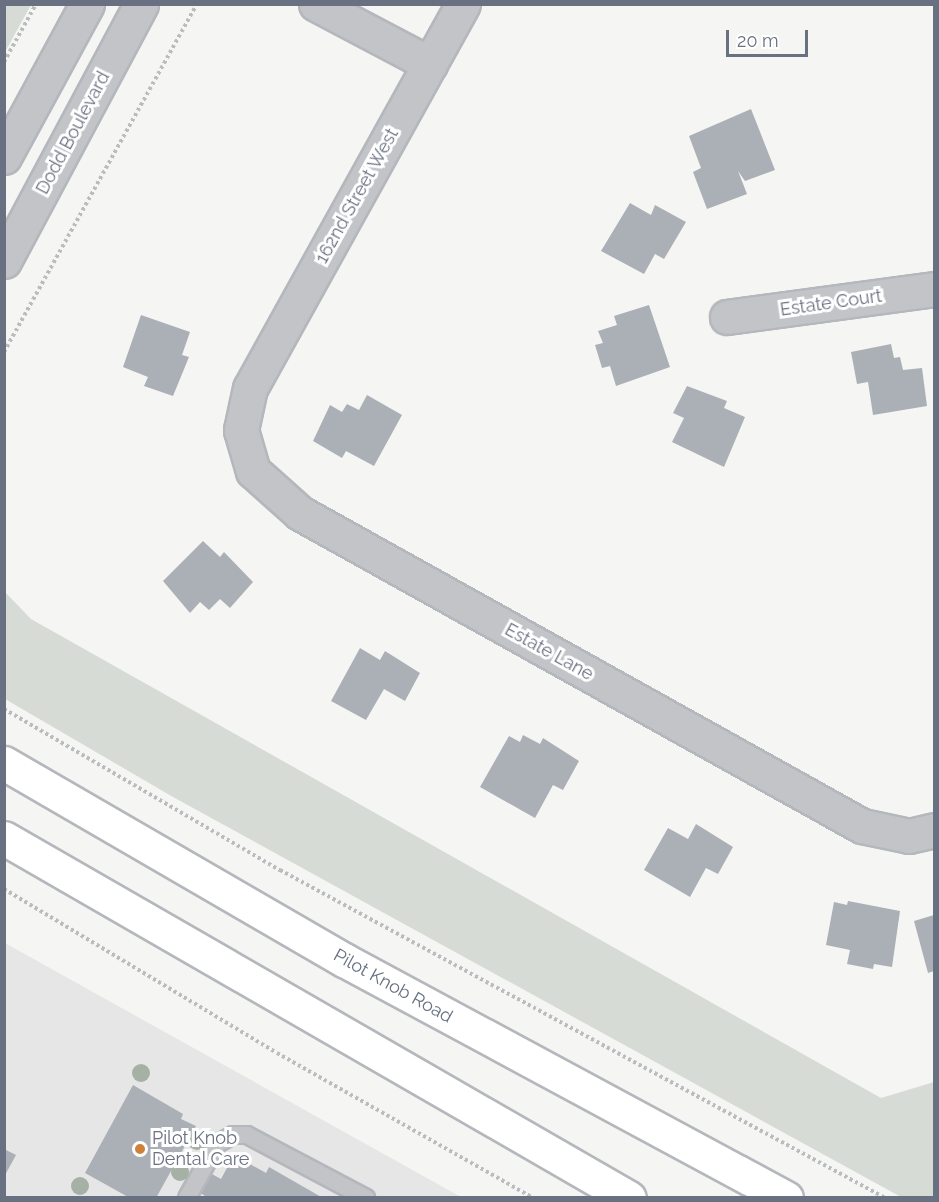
<!DOCTYPE html>
<html>
<head>
<meta charset="utf-8">
<style>
	body { margin:0 }
	#map { position:relative; width:939px; height:1202px; overflow:hidden; background:#f5f6f3; font-family:Raleway,sans-serif }
	div>[style] { position:absolute }
	.built>* { inset:0; background:#e6e6e6 }
	.green>* { inset:0; background:#d6dcd5 }
	.building>* { inset:0; background:#abafb6 }
	.path>* { height:4px; margin-top:-2px; transform-origin:0; background:repeating-linear-gradient(90deg,#bbbcbf 0 3px,transparent 0 6px) }
	.roads { filter:drop-shadow(2px 0 #b4b7bc) drop-shadow(-2px 0 #b4b7bc) drop-shadow(0 2px #b4b7bc) drop-shadow(0 -2px #b4b7bc) }
	.service>* { height:16px; margin:-8px; padding:0 8px; transform-origin:8px; border-radius:8px; background:#c2c4c8 }
	.minor>* { height:33px; margin:-16.5px; padding:0 16.5px; transform-origin:16.5px; border-radius:16.5px; background:#c2c4c8 }
	.tertiary>* { height:33px; margin:-16.5px; padding:0 16.5px; transform-origin:16.5px; border-radius:16.5px; background:#c2c4c8 }
	.secondary>* { height:33px; margin:-16.5px; padding:0 16.5px; transform-origin:16.5px; border-radius:16.5px; background:#fff }
	.trees>* { width:18px; height:18px; margin:-9px; border-radius:50%; background:#a6b1a6 }
	.dots>* { width:16px; height:16px; translate:-50% -50%; box-sizing:border-box; border:3px solid #fff; border-radius:50% }
	span { translate:-50% -50%; white-space:nowrap; text-align:center; line-height:1.15; -webkit-text-stroke:6px #fff; paint-order:stroke }
	.street-label { font-size:18px; color:#687081 }
	.poi-label { font-size:18px; color:#687081 }
	.left { translate:0 -50%; text-align:left }
	.frame { position:absolute; inset:0; border:6px solid #687081; pointer-events:none }
	.scale { position:absolute; left:726px; top:30px; width:82px; height:27px; box-sizing:border-box; border:3px solid #687081; border-top:0; padding-left:8px; font-size:18px; line-height:21px; white-space:nowrap; color:#687081; -webkit-text-stroke:4px #fff; paint-order:stroke }
</style>
</head>
<body>
<div id="map">
	<div class="built">
		<div style="clip-path:polygon(5px 943px,461px 1197px,5px 1197px)"></div>
	</div>
	<div class="green">
		<div style="clip-path:polygon(5px 4px,31px 5px,5px 52px,4px 5px)"></div>
		<div style="clip-path:polygon(5px 592px,31px 619px,881px 1098px,934px 1082px,934px 1197px,901px 1197px,173px 797px,5px 699px)"></div>
	</div>
	<div class="building">
		<div style="clip-path:polygon(751px 109px,775px 170px,745px 181px,738px 171px,747px 194px,707px 209px,693px 172px,701px 168px,689px 136px)"></div>
		<div style="clip-path:polygon(630px 203px,651px 215px,655px 205px,686px 222px,664px 259px,655px 254px,644px 274px,601px 251px)"></div>
		<div style="clip-path:polygon(649px 305px,670px 367px,616px 386px,610px 366px,602px 368px,595px 345px,603px 343px,598px 331px,617px 325px,614px 316px)"></div>
		<div style="clip-path:polygon(141px 315px,190px 332px,182px 355px,189px 357px,173px 396px,144px 386px,148px 377px,123px 367px)"></div>
		<div style="clip-path:polygon(891px 344px,894px 358px,900px 357px,903px 370px,922px 368px,927px 406px,873px 415px,868px 382px,857px 384px,851px 352px)"></div>
		<div style="clip-path:polygon(687px 386px,727px 401px,724px 408px,745px 417px,724px 467px,672px 442px,684px 418px,673px 413px)"></div>
		<div style="clip-path:polygon(367px 395px,402px 415px,374px 466px,346px 451px,342px 458px,313px 441px,330px 405px,342px 412px,347px 404px,359px 410px)"></div>
		<div style="clip-path:polygon(203px 541px,220px 557px,224px 552px,253px 582px,230px 608px,220px 599px,209px 610px,200px 602px,190px 613px,163px 581px)"></div>
		<div style="clip-path:polygon(360px 648px,380px 660px,385px 651px,420px 673px,405px 701px,384px 689px,366px 720px,331px 701px)"></div>
		<div style="clip-path:polygon(523px 735px,540px 744px,543px 738px,579px 761px,563px 790px,553px 785px,535px 818px,480px 787px,509px 736px,520px 742px)"></div>
		<div style="clip-path:polygon(696px 824px,733px 847px,718px 874px,706px 868px,690px 897px,644px 870px,668px 828px,688px 839px)"></div>
		<div style="clip-path:polygon(848px 901px,900px 911px,892px 967px,874px 964px,873px 969px,847px 964px,850px 950px,826px 945px,834px 902px,847px 905px)"></div>
		<div style="clip-path:polygon(934px 915px,934px 971px,928px 973px,914px 921px)"></div>
		<div style="clip-path:polygon(133px 1085px,183px 1114px,181px 1119px,196px 1126px,156px 1198px,130px 1198px,85px 1173px)"></div>
		<div style="clip-path:polygon(4px 1149px,16px 1155px,4px 1177px)"></div>
		<div style="clip-path:polygon(234px 1155px,266px 1173px,269px 1167px,323px 1198px,208px 1198px,199px 1192px,210px 1173px,221px 1179px)"></div>
	</div>
	<div class="path">
		<div style="left:4px;top:62px;width:66px;rotate:-61.1deg"></div>
		<div style="left:4px;top:352px;width:398px;rotate:-61deg"></div>
		<div style="left:4px;top:709px;width:320px;rotate:30.3deg"></div>
		<div style="left:280px;top:870px;width:688px;rotate:28.46deg"></div>
		<div style="left:4px;top:889px;width:318px;rotate:31deg"></div>
		<div style="left:277px;top:1053px;width:294px;rotate:29.5deg"></div>
	</div>
	<div class="roads">
		<div class="service">
			<div style="left:187px;top:1198px;width:62px;rotate:-60.9deg"></div>
			<div style="left:217px;top:1144px;width:18px;rotate:-29deg"></div>
			<div style="left:233px;top:1135px;width:14px"></div>
			<div style="left:247px;top:1135px;width:135px;rotate:27.9deg"></div>
		</div>
		<div class="minor">
			<div style="left:316px;top:4px;width:129px;rotate:27.8deg"></div>
			<div style="left:463px;top:4px;width:439px;rotate:119deg"></div>
			<div style="left:250px;top:388px;width:43px;rotate:102.1deg"></div>
			<div style="left:241px;top:430px;width:43px;rotate:73.7deg"></div>
			<div style="left:253px;top:471px;width:63px;rotate:41.8deg"></div>
			<div style="left:300px;top:513px;width:643px;rotate:29.12deg"></div>
			<div style="left:862px;top:826px;width:48px;rotate:12deg"></div>
			<div style="left:909px;top:836px;width:26px;rotate:-13deg"></div>
			<div style="left:727px;top:317px;width:209px;rotate:-7.7deg"></div>
		</div>
		<div class="tertiary">
			<div style="left:4px;top:157px;width:174px;rotate:-61.5deg"></div>
			<div style="left:4px;top:261px;width:291px;rotate:-61.9deg"></div>
		</div>
		<div class="secondary">
			<div style="left:4px;top:763px;width:393px;rotate:30.1deg"></div>
			<div style="left:344px;top:960px;width:502px;rotate:28.3deg"></div>
			<div style="left:4px;top:838px;width:721px;rotate:29.94deg"></div>
		</div>
	</div>
	<div class="trees">
		<div style="left:141px;top:1073px"></div>
		<div style="left:197px;top:1141px"></div>
		<div style="left:180px;top:1172px"></div>
		<div style="left:80px;top:1186px"></div>
	</div>
	<div class="dots">
		<div style="left:140px;top:1149px;background:#cf8039"></div>
	</div>
	<div class="street-label">
		<span style="left:73px;top:133px;rotate:-62deg">Dodd Boulevard</span>
		<span style="left:357px;top:196px;rotate:-61deg">162nd Street West</span>
		<span style="left:831px;top:303px;rotate:-8deg">Estate Court</span>
		<span style="left:549px;top:652px;rotate:29deg">Estate Lane</span>
		<span style="left:393px;top:986px;rotate:29deg">Pilot Knob Road</span>
	</div>
	<div class="poi-label">
		<span class="left" style="left:152px;top:1149px">Pilot Knob<br>Dental Care</span>
	</div>
	<div class="frame"></div>
	<div class="scale">20 m</div>
</div>
</body>
</html>
